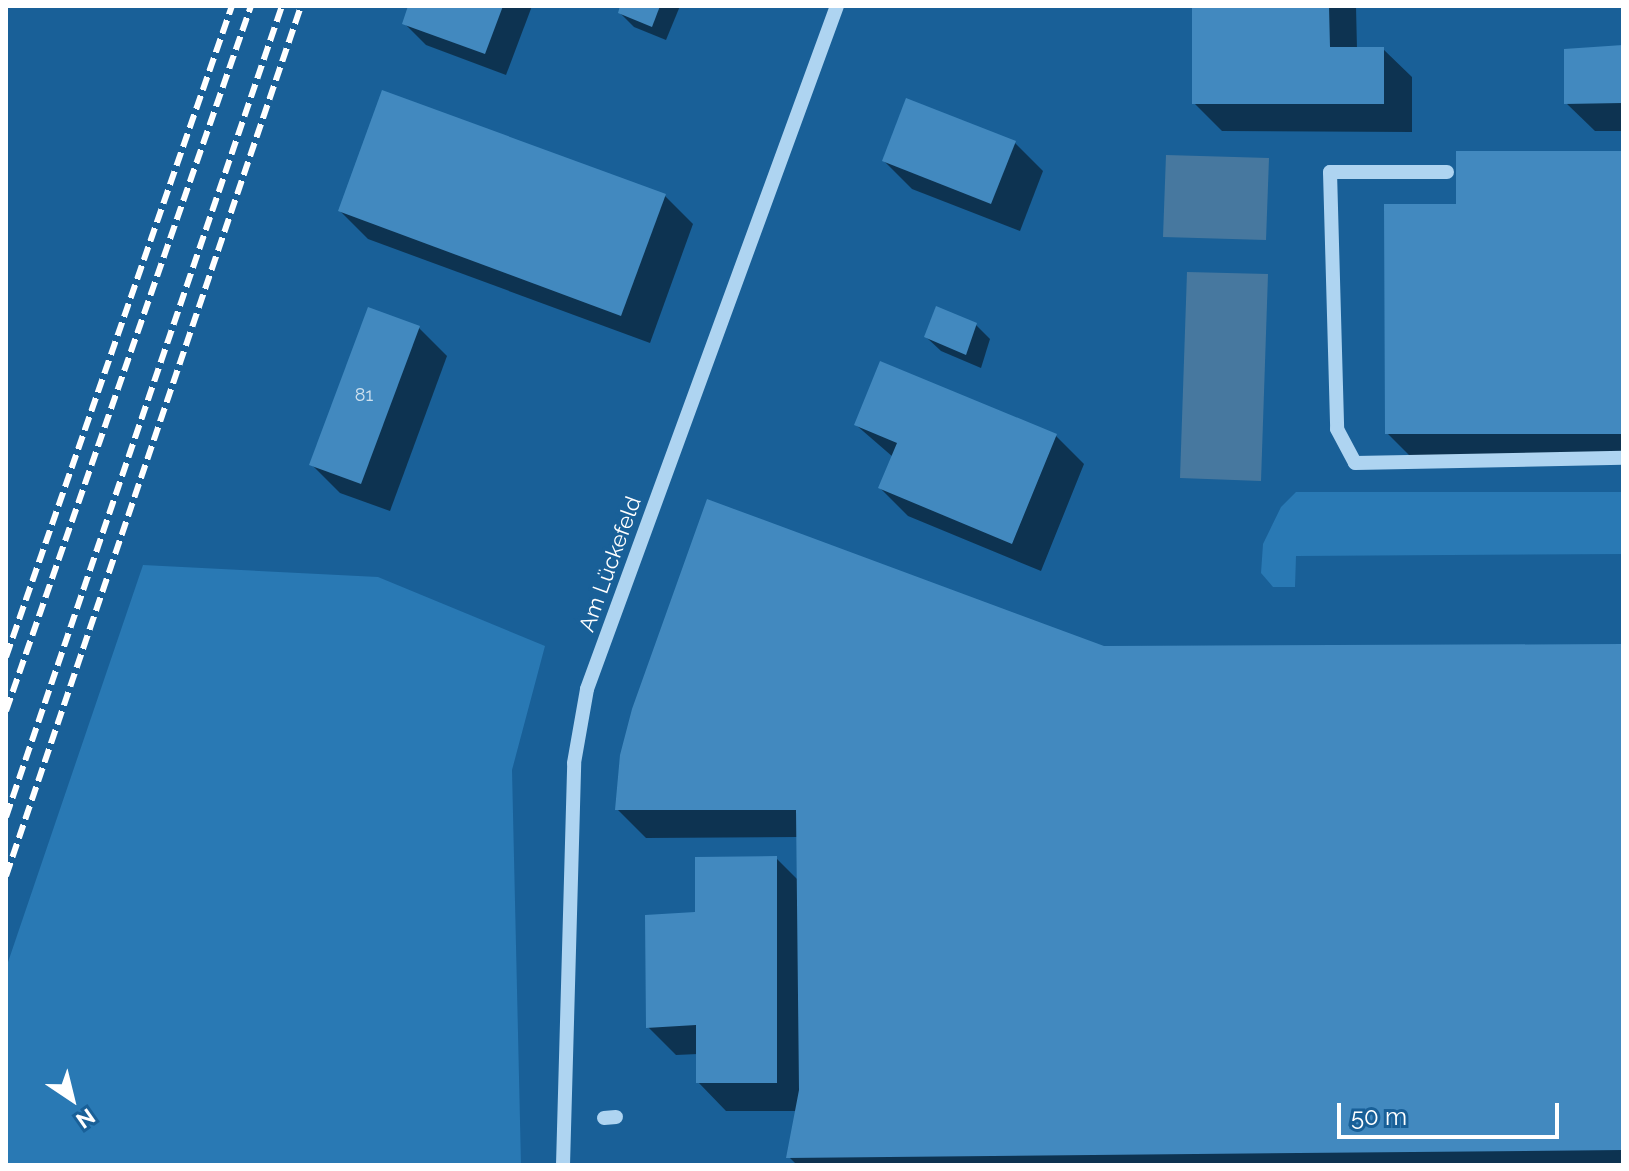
<!DOCTYPE html>
<html>
<head>
<meta charset="utf-8">
<style>
	body { margin:0 }
	#map { position:relative; width:1629px; height:1171px; overflow:hidden; background:#196098; font-family:Raleway,sans-serif }
	div>[style] { position:absolute }
	.green>* { inset:0; background:#2979b4 }
	.water>* { inset:0; background:#47789f }
	.shadow>* { inset:0; background:#0007 }
	.building>* { inset:0; background:#4289bf }
	.minor>* { height:14px; margin:-7px; padding:0 7px; transform-origin:7px; border-radius:7px; background:#aed4f1 }
	.rail>* { height:6px; margin-top:-3px; transform-origin:0; background:repeating-linear-gradient(90deg,#fff 0 14px,transparent 0 20px) }
	span { translate:-50% -50%; white-space:nowrap; text-align:center; line-height:1.15; -webkit-text-stroke:7px #196098; paint-order:stroke }
	.number-label { font-size:18px; color:#d0e2ef }
	.number-label span { -webkit-text-stroke-width:0 }
	.street-label { font-size:22px; color:#fff }
	.frame { position:absolute; inset:0; border:8px solid #fff; pointer-events:none }
	.north { position:absolute; left:32px; top:1059px; width:80px; height:80px; -webkit-text-stroke:6px #196098; paint-order:stroke; rotate:145deg; font-size:22px; font-weight:700; line-height:32px; text-align:center; color:#fff }
	.north::after { content:''; display:block; margin:auto; width:28px; height:36px; background:#fff; clip-path:polygon(50% 0,100% 100%,50% 72%,0 100%) }
	.scale { position:absolute; left:1337px; top:1103px; width:222px; height:36px; box-sizing:border-box; border:4px solid #fff; border-top:0; padding-left:10px; font-size:24px; line-height:28px; white-space:nowrap; color:#fff; -webkit-text-stroke:6px #196098; paint-order:stroke }
</style>
</head>
<body>
<div id="map">
	<div class="green">
		<div style="clip-path:polygon(1296px 492px,1623px 492px,1623px 554px,1296px 556px,1295px 587px,1273px 587px,1261px 573px,1263px 544px,1281px 507px)"></div>
		<div style="clip-path:polygon(143px 565px,378px 577px,545px 646px,512px 770px,521px 1165px,6px 1165px,6px 968px)"></div>
	</div>
	<div class="water">
		<div style="clip-path:polygon(1166px 155px,1269px 158px,1266px 240px,1163px 237px)"></div>
		<div style="clip-path:polygon(1187px 272px,1268px 274px,1261px 481px,1180px 478px)"></div>
	</div>
	<div class="shadow">
		<div style="clip-path:polygon(410px 6px,532px 6px,506px 75px,426px 45px,404px 23px)"></div>
		<div style="clip-path:polygon(622px 6px,680px 6px,666px 40px,634px 27px,620px 13px)"></div>
		<div style="clip-path:polygon(1194px 6px,1356px 6px,1357px 49px,1383px 49px,1412px 77px,1412px 132px,1222px 131px,1194px 103px)"></div>
		<div style="clip-path:polygon(1623px 47px,1623px 131px,1595px 131px,1566px 103px)"></div>
		<div style="clip-path:polygon(1015px 143px,1043px 171px,1020px 231px,912px 189px,884px 161px)"></div>
		<div style="clip-path:polygon(1623px 153px,1623px 461px,1416px 462px,1387px 433px,1458px 206px)"></div>
		<div style="clip-path:polygon(665px 196px,693px 224px,650px 343px,368px 239px,340px 211px)"></div>
		<div style="clip-path:polygon(976px 325px,990px 339px,981px 368px,941px 351px,926px 337px)"></div>
		<div style="clip-path:polygon(419px 328px,447px 356px,390px 511px,340px 493px,311px 464px)"></div>
		<div style="clip-path:polygon(856px 425px,1056px 436px,1084px 464px,1041px 571px,908px 516px,880px 488px,893px 457px)"></div>
		<div style="clip-path:polygon(1623px 646px,1623px 1165px,797px 1165px,789px 1157px,797px 1111px,726px 1111px,698px 1082px,698px 1054px,676px 1055px,648px 1027px,697px 914px,776px 858px,799px 881px,798px 837px,646px 838px,617px 809px,1104px 648px)"></div>
	</div>
	<div class="building">
		<div style="clip-path:polygon(408px 6px,503px 6px,485px 54px,402px 24px)"></div>
		<div style="clip-path:polygon(620px 6px,660px 6px,652px 27px,618px 13px)"></div>
		<div style="clip-path:polygon(1192px 6px,1329px 6px,1330px 47px,1384px 47px,1384px 104px,1192px 104px)"></div>
		<div style="clip-path:polygon(1623px 45px,1623px 103px,1564px 104px,1564px 49px)"></div>
		<div style="clip-path:polygon(382px 90px,666px 194px,621px 316px,338px 211px)"></div>
		<div style="clip-path:polygon(906px 98px,1016px 141px,991px 204px,882px 161px)"></div>
		<div style="clip-path:polygon(1456px 151px,1623px 151px,1623px 434px,1385px 434px,1384px 204px,1456px 204px)"></div>
		<div style="clip-path:polygon(936px 306px,977px 323px,966px 355px,924px 337px)"></div>
		<div style="clip-path:polygon(368px 307px,420px 326px,361px 484px,309px 465px)"></div>
		<div style="clip-path:polygon(880px 361px,1057px 434px,1012px 544px,878px 488px,897px 443px,854px 425px)"></div>
		<div style="clip-path:polygon(707px 499px,1104px 646px,1623px 644px,1623px 1150px,786px 1158px,799px 1090px,796px 810px,615px 810px,620px 755px,632px 709px)"></div>
		<div style="clip-path:polygon(777px 856px,777px 1083px,696px 1083px,696px 1025px,646px 1028px,645px 915px,695px 912px,695px 857px)"></div>
	</div>
	<div class="minor">
		<div style="left:1447px;top:172px;width:117px;rotate:180deg"></div>
		<div style="left:1330px;top:172px;width:257px;rotate:88.4deg"></div>
		<div style="left:1337px;top:429px;width:38px;rotate:62deg"></div>
		<div style="left:1355px;top:463px;width:268px;rotate:-1.1deg"></div>
		<div style="left:604px;top:1118px;width:12px;rotate:-5deg"></div>
		<div style="left:563px;top:1165px;width:402px;rotate:-88.4deg"></div>
		<div style="left:574px;top:763px;width:75px;rotate:-80deg"></div>
		<div style="left:587px;top:689px;width:727px;rotate:-69.9deg"></div>
	</div>
	<div class="rail">
		<div style="left:6px;top:657px;width:689px;rotate:-70.86deg"></div>
		<div style="left:6px;top:711px;width:746px;rotate:-70.84deg"></div>
		<div style="left:6px;top:817px;width:857px;rotate:-71.21deg"></div>
		<div style="left:6px;top:876px;width:919px;rotate:-71.27deg"></div>
	</div>
	<div class="number-label">
		<span style="left:364px;top:395px">81</span>
	</div>
	<div class="street-label">
		<span style="left:610px;top:564px;rotate:-70deg">Am Lückefeld</span>
	</div>
	<div class="frame"></div>
	<div class="north">N</div>
	<div class="scale">50 m</div>
</div>
</body>
</html>
